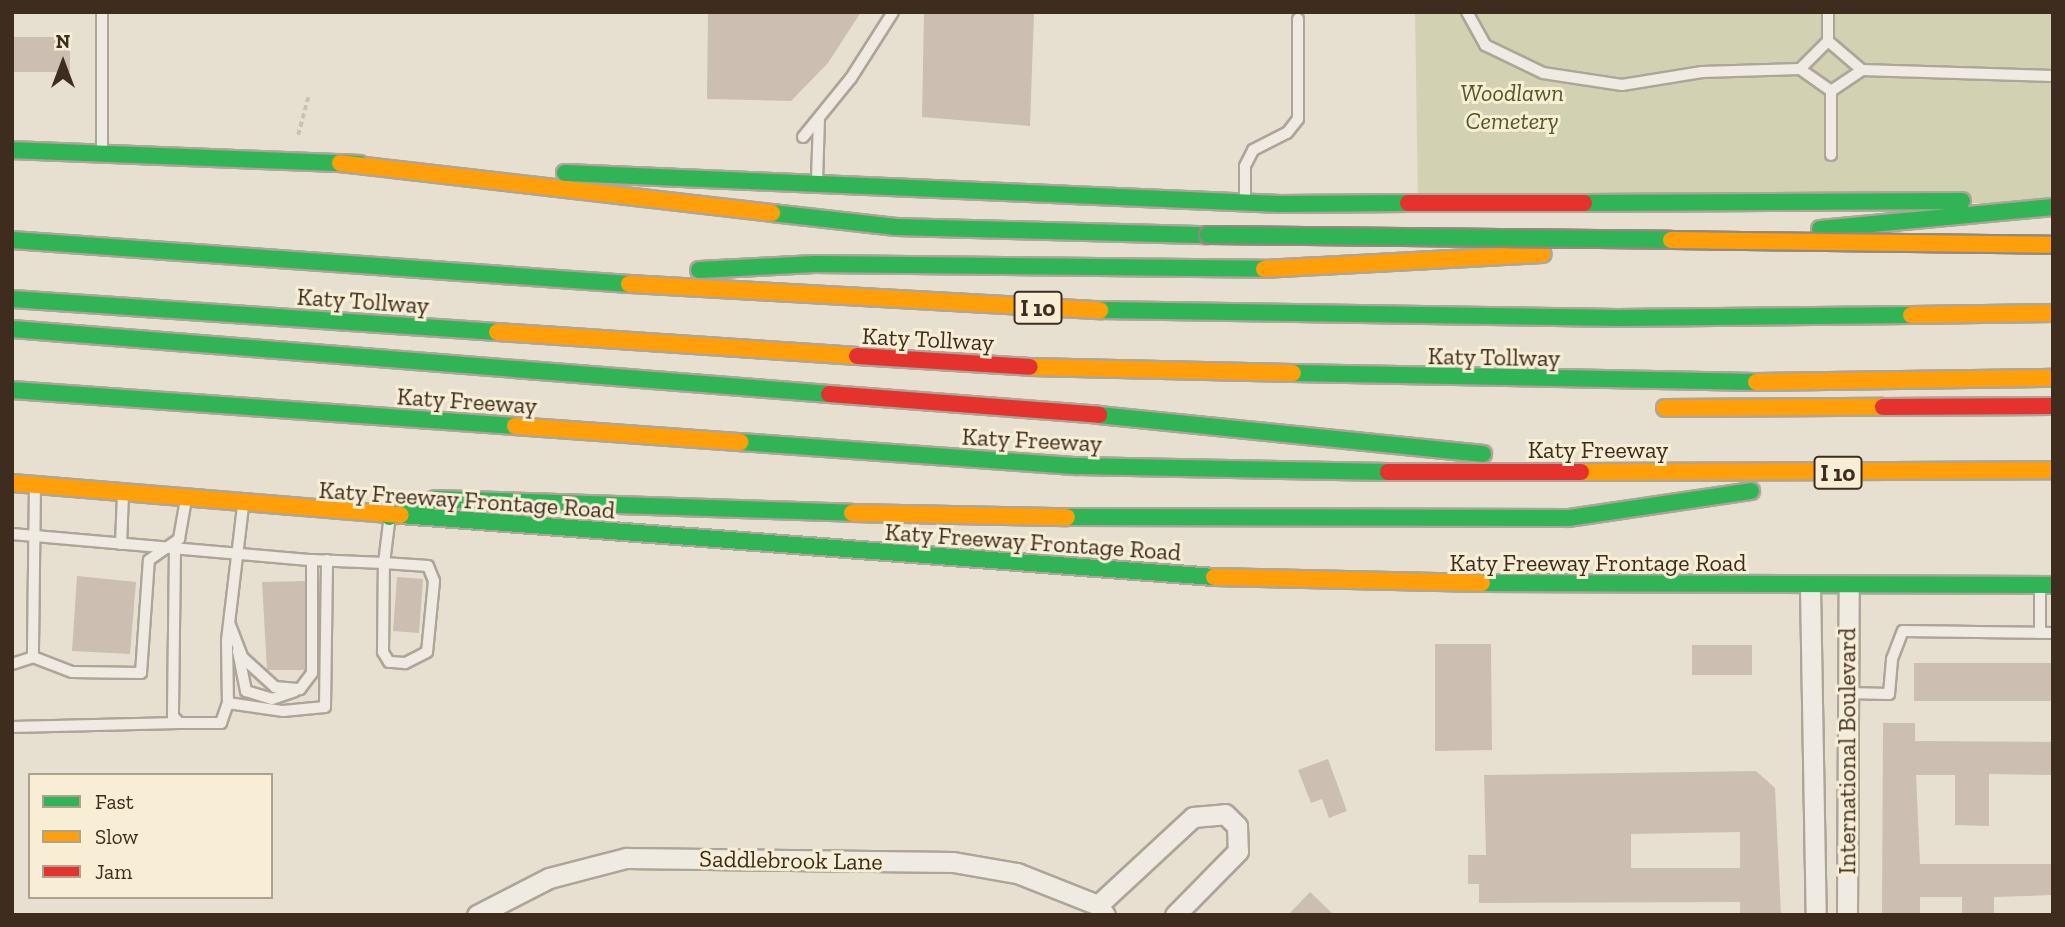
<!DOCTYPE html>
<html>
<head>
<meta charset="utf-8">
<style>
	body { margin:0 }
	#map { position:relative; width:2065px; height:927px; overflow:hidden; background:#e7e0d0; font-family:"Zilla Slab",serif }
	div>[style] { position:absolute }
	.cemetery>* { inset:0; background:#d2d1b1 }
	.building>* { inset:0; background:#ccbeb1 }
	.path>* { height:3.5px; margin-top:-1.75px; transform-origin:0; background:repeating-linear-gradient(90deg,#c8c1b8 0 5px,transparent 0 8.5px) }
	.roads { filter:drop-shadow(2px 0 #ada598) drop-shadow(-2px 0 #ada598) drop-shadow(0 2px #ada598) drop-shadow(0 -2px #ada598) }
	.lane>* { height:10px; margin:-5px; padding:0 5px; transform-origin:5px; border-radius:5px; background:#efebe2 }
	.street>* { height:19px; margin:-9.5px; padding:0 9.5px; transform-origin:9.5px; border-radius:9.5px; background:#efebe2 }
	.fast>* { height:16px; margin:-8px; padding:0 8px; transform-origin:8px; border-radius:8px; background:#30b455 }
	.slow>* { height:16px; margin:-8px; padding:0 8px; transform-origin:8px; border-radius:8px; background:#ff9f0a }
	.jam>* { height:16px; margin:-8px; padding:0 8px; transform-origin:8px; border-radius:8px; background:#e5322d }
	.bridges { filter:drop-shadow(2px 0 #928a7f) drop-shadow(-2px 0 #928a7f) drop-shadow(0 2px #928a7f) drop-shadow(0 -2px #928a7f) }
	.fast-bridge>* { height:16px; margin:-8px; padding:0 8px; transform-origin:8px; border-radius:8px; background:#30b455 }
	.slow-bridge>* { height:16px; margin:-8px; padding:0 8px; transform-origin:8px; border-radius:8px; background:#ff9f0a }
	span { translate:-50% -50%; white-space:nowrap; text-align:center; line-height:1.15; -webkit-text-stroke:6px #f8eed6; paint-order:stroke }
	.shield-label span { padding:2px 5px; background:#f8eed6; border:2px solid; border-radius:5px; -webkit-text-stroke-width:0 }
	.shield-label { font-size:23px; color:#3e2d1f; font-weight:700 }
	.park-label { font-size:24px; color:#4e5b24; font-style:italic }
	.street-label { font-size:24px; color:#3e2d1f }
	.frame { position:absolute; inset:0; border:14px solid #3e2d1f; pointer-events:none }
	.legend { position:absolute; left:28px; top:773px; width:245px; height:126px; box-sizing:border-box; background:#f8eed6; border:2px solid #aea18d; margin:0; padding:9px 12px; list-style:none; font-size:21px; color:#3e2d1f }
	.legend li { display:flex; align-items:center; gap:14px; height:35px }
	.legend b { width:35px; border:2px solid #aea18d }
	.north { position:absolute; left:28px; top:28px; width:70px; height:70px; -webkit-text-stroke:5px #f8eed6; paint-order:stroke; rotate:0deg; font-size:19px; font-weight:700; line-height:28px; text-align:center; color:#3e2d1f }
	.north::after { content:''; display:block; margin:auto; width:24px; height:32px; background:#3e2d1f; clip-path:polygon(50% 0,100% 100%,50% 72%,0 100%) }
</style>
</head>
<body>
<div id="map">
	<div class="cemetery">
		<div style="clip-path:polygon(1415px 12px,2053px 12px,2053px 203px,1418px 203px)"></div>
	</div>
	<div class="building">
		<div style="clip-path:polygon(708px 12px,861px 12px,828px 63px,791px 101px,707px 99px)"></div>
		<div style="clip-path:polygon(924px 12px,1034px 12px,1030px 126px,922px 117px)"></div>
		<div style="clip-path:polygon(12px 37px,70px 37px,70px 72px,12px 72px)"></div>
		<div style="clip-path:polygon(77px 576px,136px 582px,130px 654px,72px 651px)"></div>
		<div style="clip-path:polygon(397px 577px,423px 579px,419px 633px,393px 631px)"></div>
		<div style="clip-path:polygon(305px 581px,305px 670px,267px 670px,262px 582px)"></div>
		<div style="clip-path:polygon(1435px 644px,1491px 644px,1492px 750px,1435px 751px)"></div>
		<div style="clip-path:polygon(1692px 645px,1752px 645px,1752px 675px,1692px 675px)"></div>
		<div style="clip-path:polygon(1914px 663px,2053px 663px,2053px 701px,1914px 701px)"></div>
		<div style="clip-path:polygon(1883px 723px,1915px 723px,1915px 741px,2053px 742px,2053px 775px,1989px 774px,1989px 826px,1955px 825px,1955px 775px,1916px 775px,1920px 864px,2053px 864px,2053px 895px,1994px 897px,1994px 915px,1962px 915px,1962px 897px,1920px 897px,1920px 915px,1882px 915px)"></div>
		<div style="clip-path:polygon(1328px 759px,1347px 811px,1329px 818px,1322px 799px,1311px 803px,1298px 770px)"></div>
		<div style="clip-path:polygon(evenodd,1756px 771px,1775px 788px,1781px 915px,1740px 915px,1740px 902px,1479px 903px,1479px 884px,1468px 884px,1468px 855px,1486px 855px,1484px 775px,1756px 771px,1740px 832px,1740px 868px,1631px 868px,1631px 834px,1740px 832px)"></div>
		<div style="clip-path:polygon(1310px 892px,1334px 915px,1288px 915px)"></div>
	</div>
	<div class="path">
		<div style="left:298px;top:135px;width:39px;rotate:-75deg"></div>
	</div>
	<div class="roads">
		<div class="lane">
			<div style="left:102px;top:12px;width:138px;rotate:90deg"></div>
			<div style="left:1467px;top:12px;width:38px;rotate:61deg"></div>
			<div style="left:1485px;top:45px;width:64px;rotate:25.8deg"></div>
			<div style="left:1543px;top:73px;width:80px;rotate:8.6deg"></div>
			<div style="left:1622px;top:85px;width:81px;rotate:-9.2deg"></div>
			<div style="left:1702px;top:72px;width:98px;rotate:-1.8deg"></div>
			<div style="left:1800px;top:69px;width:40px;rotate:-45deg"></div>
			<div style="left:1828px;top:41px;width:45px;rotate:40.5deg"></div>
			<div style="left:1862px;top:70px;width:191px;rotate:1.8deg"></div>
			<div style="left:1828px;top:41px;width:29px;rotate:-90deg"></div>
			<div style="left:1800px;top:69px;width:38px;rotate:35deg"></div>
			<div style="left:803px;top:137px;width:76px;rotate:-50.9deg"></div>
			<div style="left:851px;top:78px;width:78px;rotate:-57.5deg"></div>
			<div style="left:1831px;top:155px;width:64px;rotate:-90deg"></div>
			<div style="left:1831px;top:91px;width:37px;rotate:-34deg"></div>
			<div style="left:817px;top:181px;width:62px;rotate:-88.2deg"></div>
			<div style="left:1245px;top:198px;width:32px;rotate:-90deg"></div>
			<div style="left:1245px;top:166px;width:18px;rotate:-63deg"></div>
			<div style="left:1253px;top:150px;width:38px;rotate:-27deg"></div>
			<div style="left:1287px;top:133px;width:18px;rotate:-52deg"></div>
			<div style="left:1298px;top:119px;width:100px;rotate:-90deg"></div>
			<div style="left:35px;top:485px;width:172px;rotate:90.7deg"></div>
			<div style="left:33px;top:657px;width:42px;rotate:21deg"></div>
			<div style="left:72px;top:672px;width:69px;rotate:0.8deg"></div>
			<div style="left:141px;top:673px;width:113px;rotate:-86deg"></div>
			<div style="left:149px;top:560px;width:37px;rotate:-35deg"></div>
			<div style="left:179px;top:539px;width:39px;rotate:-80deg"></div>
			<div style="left:243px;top:506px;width:136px;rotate:96.8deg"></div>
			<div style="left:227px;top:641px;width:62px;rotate:89.1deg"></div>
			<div style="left:228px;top:703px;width:56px;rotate:8.3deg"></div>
			<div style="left:283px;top:711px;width:42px;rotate:-5.4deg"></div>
			<div style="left:325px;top:707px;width:147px;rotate:-89.2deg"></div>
			<div style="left:12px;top:534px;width:301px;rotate:5deg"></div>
			<div style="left:312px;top:560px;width:72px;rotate:2.4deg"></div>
			<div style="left:384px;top:563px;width:44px;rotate:3.9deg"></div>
			<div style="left:428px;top:566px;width:16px;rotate:68deg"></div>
			<div style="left:434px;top:581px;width:71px;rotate:95.6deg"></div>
			<div style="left:427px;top:652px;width:25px;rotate:153deg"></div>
			<div style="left:405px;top:663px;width:16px;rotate:-176deg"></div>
			<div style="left:389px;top:662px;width:12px;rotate:-121deg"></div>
			<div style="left:383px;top:652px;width:89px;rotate:-89.4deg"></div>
			<div style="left:384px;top:563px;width:40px;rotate:-82.9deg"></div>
			<div style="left:121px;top:544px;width:49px;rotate:-87.7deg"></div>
			<div style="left:175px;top:548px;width:168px;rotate:90.7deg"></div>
			<div style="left:173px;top:716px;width:9px;rotate:49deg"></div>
			<div style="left:179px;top:723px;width:42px"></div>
			<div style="left:221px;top:723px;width:21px;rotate:-71deg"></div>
			<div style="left:2040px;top:588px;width:45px;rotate:90deg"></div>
			<div style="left:230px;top:625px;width:34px;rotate:69deg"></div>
			<div style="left:242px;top:657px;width:45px;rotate:42.3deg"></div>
			<div style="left:275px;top:687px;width:25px;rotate:5deg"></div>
			<div style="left:300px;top:689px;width:20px;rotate:-53deg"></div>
			<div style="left:312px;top:673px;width:113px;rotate:-90deg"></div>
			<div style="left:238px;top:651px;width:41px;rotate:78.7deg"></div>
			<div style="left:246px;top:691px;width:27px;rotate:17deg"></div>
			<div style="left:272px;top:699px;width:24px;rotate:-19deg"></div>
			<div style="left:12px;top:664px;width:22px;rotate:-18deg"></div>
			<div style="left:1847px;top:693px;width:42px;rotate:1.4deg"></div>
			<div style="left:1889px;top:694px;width:35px;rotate:-85deg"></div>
			<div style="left:1892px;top:659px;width:30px;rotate:-69deg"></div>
			<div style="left:1903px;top:631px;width:150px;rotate:0.8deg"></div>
			<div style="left:12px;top:727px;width:167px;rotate:-1.4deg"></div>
		</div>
		<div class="street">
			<div style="left:1810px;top:587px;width:328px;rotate:89deg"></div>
			<div style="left:1098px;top:905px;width:129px;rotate:-42.8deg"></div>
			<div style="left:1193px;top:817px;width:32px;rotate:-5deg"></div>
			<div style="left:1225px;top:814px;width:17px;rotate:45deg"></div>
			<div style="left:1237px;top:826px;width:25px;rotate:88deg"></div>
			<div style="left:1238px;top:851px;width:90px;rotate:134.5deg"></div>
			<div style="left:477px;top:915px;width:81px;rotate:-27.2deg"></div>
			<div style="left:549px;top:878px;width:80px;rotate:-14.6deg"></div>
			<div style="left:626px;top:858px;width:327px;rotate:0.7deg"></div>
			<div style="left:953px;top:862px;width:65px;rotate:9.8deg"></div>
			<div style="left:1017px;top:873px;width:87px;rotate:21.6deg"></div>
			<div style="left:1098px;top:905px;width:12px;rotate:55deg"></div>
			<div style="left:1847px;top:915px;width:328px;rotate:-89.7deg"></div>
		</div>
		<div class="fast">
			<div style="left:12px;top:150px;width:348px;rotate:2.3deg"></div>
			<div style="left:565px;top:173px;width:716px;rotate:2.48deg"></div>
			<div style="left:1280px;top:204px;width:128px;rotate:-0.4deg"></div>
			<div style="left:1584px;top:203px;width:378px;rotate:-0.3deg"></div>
			<div style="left:772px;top:213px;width:125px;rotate:6.4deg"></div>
			<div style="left:896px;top:227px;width:312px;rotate:1.5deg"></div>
			<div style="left:1820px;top:229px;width:234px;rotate:-5.4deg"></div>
			<div style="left:12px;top:240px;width:619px;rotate:4.08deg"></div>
			<div style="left:699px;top:270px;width:116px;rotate:-3deg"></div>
			<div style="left:815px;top:264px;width:449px;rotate:0.6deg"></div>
			<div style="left:12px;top:299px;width:486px;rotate:3.9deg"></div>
			<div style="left:1100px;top:310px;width:518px;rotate:0.88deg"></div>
			<div style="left:1618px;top:318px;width:293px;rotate:-0.6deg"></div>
			<div style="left:12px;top:329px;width:820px;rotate:4.55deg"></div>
			<div style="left:1293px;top:373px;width:463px;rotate:1.1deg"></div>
			<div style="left:12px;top:390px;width:504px;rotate:4.09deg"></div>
			<div style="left:1099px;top:415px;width:386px;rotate:5.8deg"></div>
			<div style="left:740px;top:442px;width:338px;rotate:4.1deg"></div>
			<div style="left:1077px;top:466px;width:311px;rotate:1.1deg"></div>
			<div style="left:401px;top:515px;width:815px;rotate:4.36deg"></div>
			<div style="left:389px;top:517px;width:50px;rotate:-21deg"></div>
			<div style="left:436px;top:499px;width:416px;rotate:1.9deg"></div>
			<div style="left:1067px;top:517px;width:502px;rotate:0.11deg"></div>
			<div style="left:1569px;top:518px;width:184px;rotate:-8.4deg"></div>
			<div style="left:1482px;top:583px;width:571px;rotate:0.2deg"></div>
		</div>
		<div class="slow">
			<div style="left:340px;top:163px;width:435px;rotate:6.6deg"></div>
			<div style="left:1264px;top:269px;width:279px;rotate:-3.1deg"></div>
			<div style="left:629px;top:284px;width:472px;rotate:3.2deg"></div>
			<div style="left:1911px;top:315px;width:142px;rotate:-0.8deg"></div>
			<div style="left:497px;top:332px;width:361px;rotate:3.8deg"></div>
			<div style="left:1030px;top:367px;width:263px;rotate:1.3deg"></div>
			<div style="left:1756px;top:382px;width:297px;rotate:-0.8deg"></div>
			<div style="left:1665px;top:408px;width:218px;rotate:-0.3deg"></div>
			<div style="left:515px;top:426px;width:226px;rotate:4.1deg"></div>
			<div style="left:1581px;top:472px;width:472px;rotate:-0.2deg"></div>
			<div style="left:12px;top:483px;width:390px;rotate:4.7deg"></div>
			<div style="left:852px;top:513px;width:215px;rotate:1.1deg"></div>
			<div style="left:1214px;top:577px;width:268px;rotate:1.3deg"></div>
		</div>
		<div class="jam">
			<div style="left:1408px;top:203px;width:176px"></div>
			<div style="left:857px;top:356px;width:173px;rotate:3.6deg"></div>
			<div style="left:829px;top:394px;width:271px;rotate:4.4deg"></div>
			<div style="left:1883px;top:407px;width:170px;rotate:-0.3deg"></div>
			<div style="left:1388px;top:472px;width:193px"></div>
		</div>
	</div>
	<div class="bridges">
		<div class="fast-bridge">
			<div style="left:1208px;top:235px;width:463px;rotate:0.6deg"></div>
		</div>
		<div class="slow-bridge">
			<div style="left:1671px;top:240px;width:382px;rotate:0.7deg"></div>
		</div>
	</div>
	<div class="shield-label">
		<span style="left:1038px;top:308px">I 10</span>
		<span style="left:1838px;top:473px">I 10</span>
	</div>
	<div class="park-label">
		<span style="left:1512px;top:107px">Woodlawn<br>Cemetery</span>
	</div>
	<div class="street-label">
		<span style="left:363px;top:301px;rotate:4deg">Katy Tollway</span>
		<span style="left:928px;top:339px;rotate:3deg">Katy Tollway</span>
		<span style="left:1494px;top:357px;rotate:1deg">Katy Tollway</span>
		<span style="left:467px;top:401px;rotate:4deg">Katy Freeway</span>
		<span style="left:1032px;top:440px;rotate:3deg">Katy Freeway</span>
		<span style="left:1598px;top:450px">Katy Freeway</span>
		<span style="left:467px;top:500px;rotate:4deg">Katy Freeway Frontage Road</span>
		<span style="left:1033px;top:542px;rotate:4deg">Katy Freeway Frontage Road</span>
		<span style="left:1598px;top:563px">Katy Freeway Frontage Road</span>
		<span style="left:1847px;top:751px;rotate:-90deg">International Boulevard</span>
		<span style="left:791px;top:860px;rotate:1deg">Saddlebrook Lane</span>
	</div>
	<div class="frame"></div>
	<ul class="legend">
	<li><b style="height:9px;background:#30b455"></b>Fast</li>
	<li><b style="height:9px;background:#ff9f0a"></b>Slow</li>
	<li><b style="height:9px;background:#e5322d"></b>Jam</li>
	</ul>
	<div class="north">N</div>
</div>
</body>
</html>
